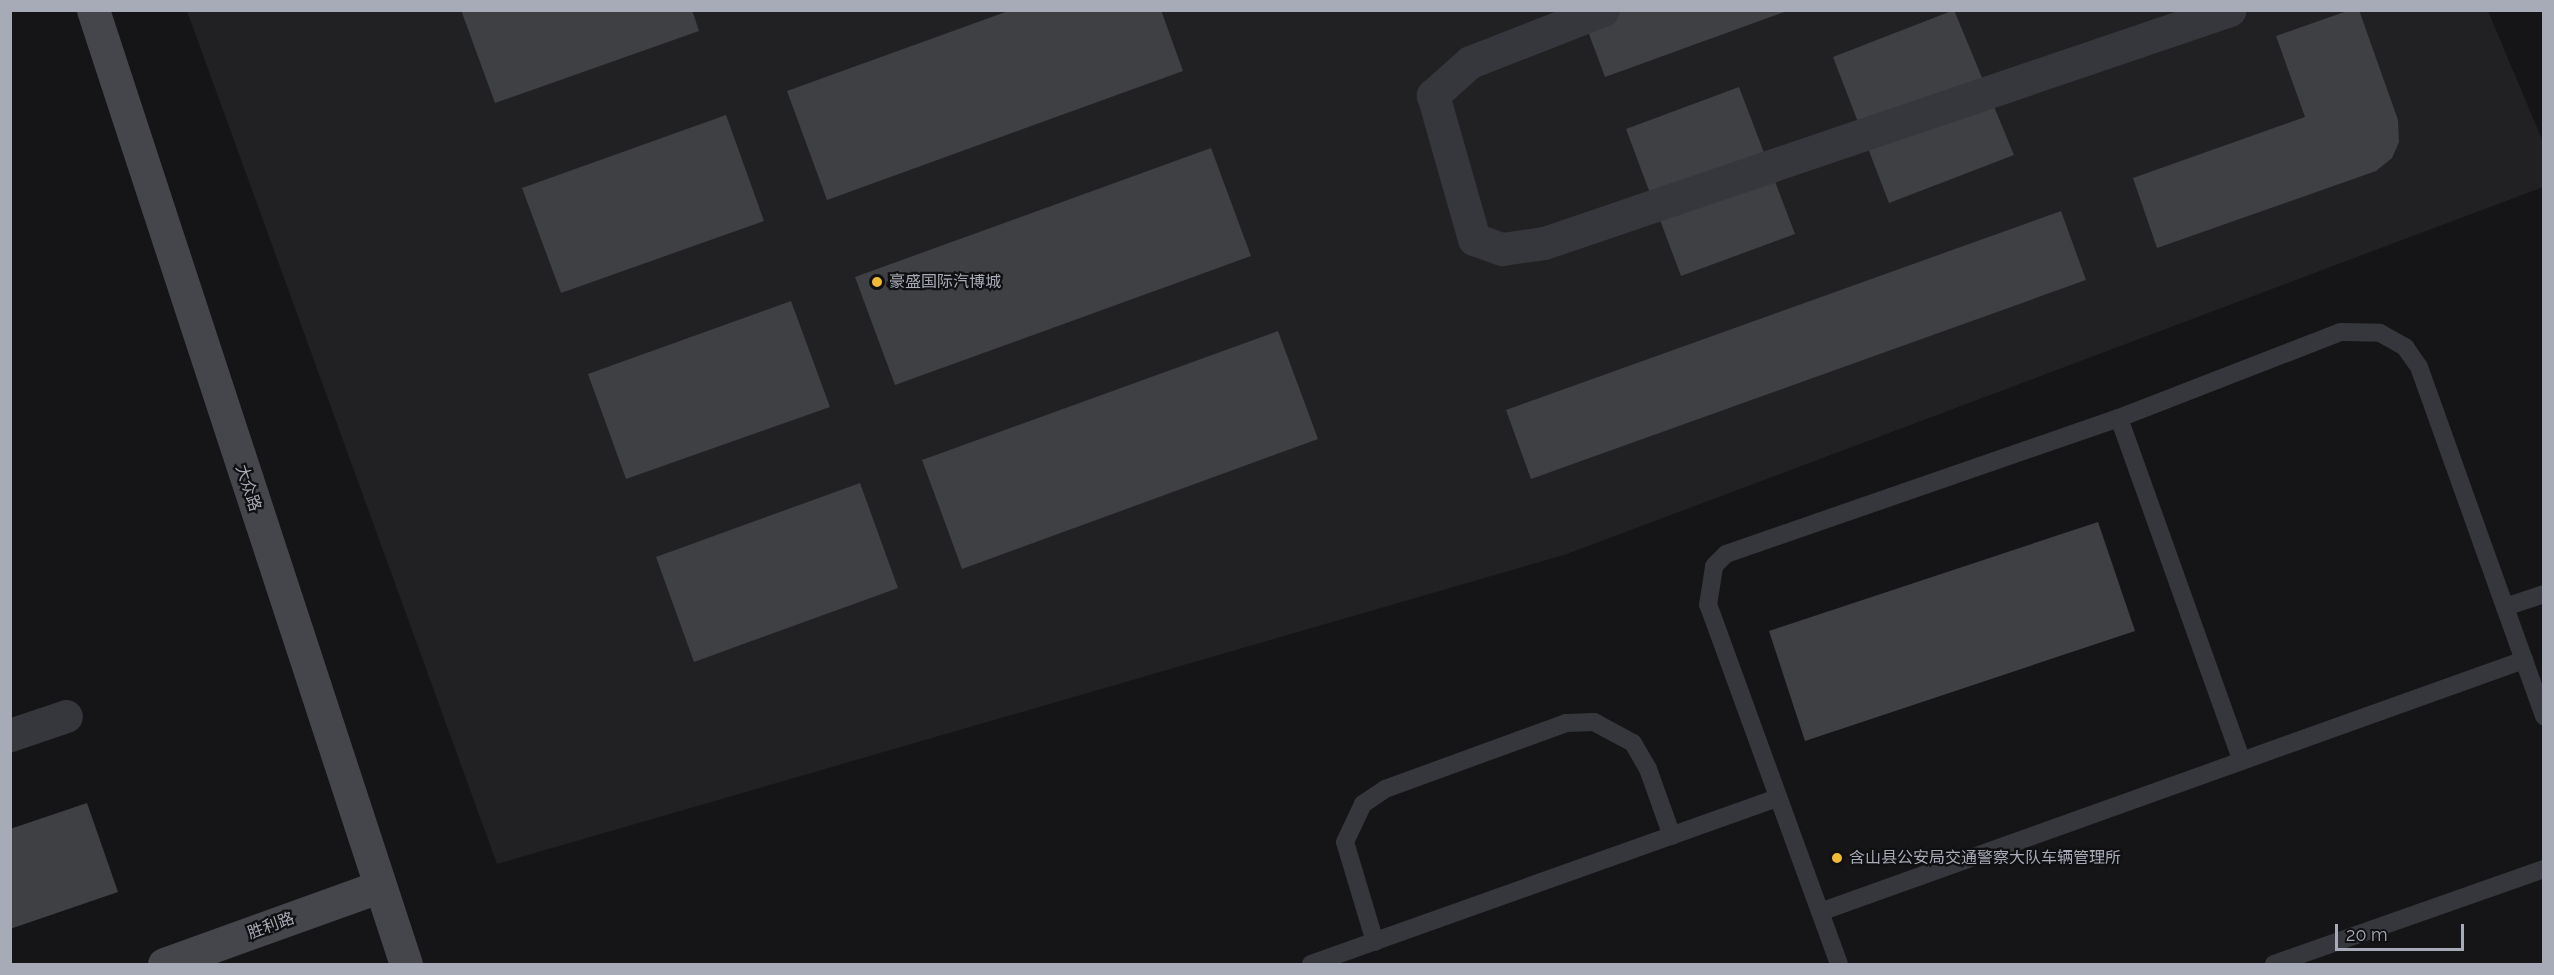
<!DOCTYPE html>
<html>
<head>
<meta charset="utf-8">
<style>
	body { margin:0 }
	#map { position:relative; width:2554px; height:975px; overflow:hidden; background:#151517; font-family:Raleway,"Noto Sans SC",sans-serif }
	div>[style] { position:absolute }
	.built>* { inset:0; background:#212124 }
	.building>* { inset:0; background:#3f4044 }
	.lane>* { height:18px; margin:-9px; padding:0 9px; transform-origin:9px; border-radius:9px; background:#36373c }
	.street>* { height:33px; margin:-16.5px; padding:0 16.5px; transform-origin:16.5px; border-radius:16.5px; background:#36373c }
	.secondary>* { height:33px; margin:-16.5px; padding:0 16.5px; transform-origin:16.5px; border-radius:16.5px; background:#44464c }
	.dots>* { width:16px; height:16px; translate:-50% -50%; box-sizing:border-box; border:3px solid #101012; border-radius:50% }
	span { translate:-50% -50%; white-space:nowrap; text-align:center; line-height:1.15; -webkit-text-stroke:4.5px #101012; paint-order:stroke }
	.poi-label { font-size:16px; color:#a7abb7 }
	.left { translate:0 -50%; text-align:left }
	.street-label { font-size:16px; color:#a7abb7 }
	.frame { position:absolute; inset:0; border:12px solid #a7abb7; pointer-events:none }
	.scale { position:absolute; left:2335px; top:924px; width:129px; height:27px; box-sizing:border-box; border:3px solid #a7abb7; border-top:0; padding-left:8px; font-size:18px; line-height:21px; white-space:nowrap; color:#a7abb7; -webkit-text-stroke:4px #101012; paint-order:stroke }
</style>
</head>
<body>
<div id="map">
	<div class="built">
		<div style="clip-path:polygon(187px 11px,2488px 11px,2543px 142px,2543px 187px,1567px 554px,497px 864px)"></div>
	</div>
	<div class="building">
		<div style="clip-path:polygon(461px 10px,692px 10px,699px 31px,495px 103px)"></div>
		<div style="clip-path:polygon(1011px 10px,1161px 10px,1183px 71px,827px 200px,787px 91px)"></div>
		<div style="clip-path:polygon(1580px 10px,1787px 10px,1787px 11px,1605px 77px)"></div>
		<div style="clip-path:polygon(1954px 10px,2014px 155px,1889px 203px,1833px 57px)"></div>
		<div style="clip-path:polygon(2350px 10px,2359px 10px,2398px 120px,2399px 142px,2392px 158px,2376px 171px,2157px 248px,2133px 178px,2305px 117px,2276px 36px)"></div>
		<div style="clip-path:polygon(1739px 87px,1795px 234px,1681px 276px,1626px 129px)"></div>
		<div style="clip-path:polygon(726px 115px,764px 221px,561px 293px,522px 188px)"></div>
		<div style="clip-path:polygon(1211px 148px,1251px 256px,895px 385px,855px 277px)"></div>
		<div style="clip-path:polygon(2061px 211px,2086px 280px,1531px 479px,1506px 410px)"></div>
		<div style="clip-path:polygon(791px 301px,830px 407px,626px 479px,588px 374px)"></div>
		<div style="clip-path:polygon(1278px 331px,1318px 439px,962px 569px,922px 460px)"></div>
		<div style="clip-path:polygon(860px 483px,898px 588px,694px 662px,656px 557px)"></div>
		<div style="clip-path:polygon(2098px 522px,2135px 631px,1805px 741px,1769px 631px)"></div>
		<div style="clip-path:polygon(87px 803px,118px 892px,10px 929px,10px 829px)"></div>
	</div>
	<div class="lane">
		<div style="left:2119px;top:418px;width:364px;rotate:70.3deg"></div>
		<div style="left:2505px;top:607px;width:41px;rotate:-18.4deg"></div>
		<div style="left:1820px;top:912px;width:748px;rotate:-19.7deg"></div>
		<div style="left:1375px;top:942px;width:104px;rotate:-106.7deg"></div>
		<div style="left:1345px;top:842px;width:42px;rotate:-64.7deg"></div>
		<div style="left:1363px;top:804px;width:27px;rotate:-34deg"></div>
		<div style="left:1385px;top:789px;width:193px;rotate:-20deg"></div>
		<div style="left:1566px;top:723px;width:28px;rotate:-2deg"></div>
		<div style="left:1594px;top:722px;width:44px;rotate:28.3deg"></div>
		<div style="left:1633px;top:743px;width:30px;rotate:60deg"></div>
		<div style="left:1648px;top:769px;width:71px;rotate:70.3deg"></div>
		<div style="left:1311px;top:964px;width:495px;rotate:-19.6deg"></div>
		<div style="left:1839px;top:964px;width:382px;rotate:-110deg"></div>
		<div style="left:1708px;top:605px;width:39px;rotate:-81deg"></div>
		<div style="left:1714px;top:566px;width:17px;rotate:-45deg"></div>
		<div style="left:1726px;top:554px;width:416px;rotate:-19.1deg"></div>
		<div style="left:2119px;top:418px;width:238px;rotate:-21.2deg"></div>
		<div style="left:2341px;top:332px;width:39px;rotate:1deg"></div>
		<div style="left:2380px;top:333px;width:29px;rotate:29deg"></div>
		<div style="left:2405px;top:347px;width:24px;rotate:55deg"></div>
		<div style="left:2419px;top:367px;width:371px;rotate:70.3deg"></div>
		<div style="left:2274px;top:964px;width:286px;rotate:-19.4deg"></div>
	</div>
	<div class="street">
		<div style="left:1603px;top:10px;width:143px;rotate:158.6deg"></div>
		<div style="left:1470px;top:62px;width:50px;rotate:138.3deg"></div>
		<div style="left:1433px;top:95px;width:150px;rotate:74.1deg"></div>
		<div style="left:1474px;top:239px;width:30px;rotate:20deg"></div>
		<div style="left:1502px;top:249px;width:42px;rotate:-8.1deg"></div>
		<div style="left:1544px;top:243px;width:724px;rotate:-18.76deg"></div>
		<div style="left:10px;top:735px;width:59px;rotate:-18.7deg"></div>
	</div>
	<div class="secondary">
		<div style="left:93px;top:10px;width:1004px;rotate:71.84deg"></div>
		<div style="left:164px;top:964px;width:227px;rotate:-19.8deg"></div>
	</div>
	<div class="dots">
		<div style="left:877px;top:282px;background:#efba36"></div>
		<div style="left:1837px;top:858px;background:#efba36"></div>
	</div>
	<div class="poi-label">
		<span class="left" style="left:889px;top:282px">豪盛国际汽博城</span>
		<span class="left" style="left:1849px;top:858px">含山县公安局交通警察大队车辆管理所</span>
	</div>
	<div class="street-label">
		<span style="left:248px;top:488px;rotate:72deg">大众路</span>
		<span style="left:271px;top:926px;rotate:-20deg">胜利路</span>
	</div>
	<div class="frame"></div>
	<div class="scale">20 m</div>
</div>
</body>
</html>
